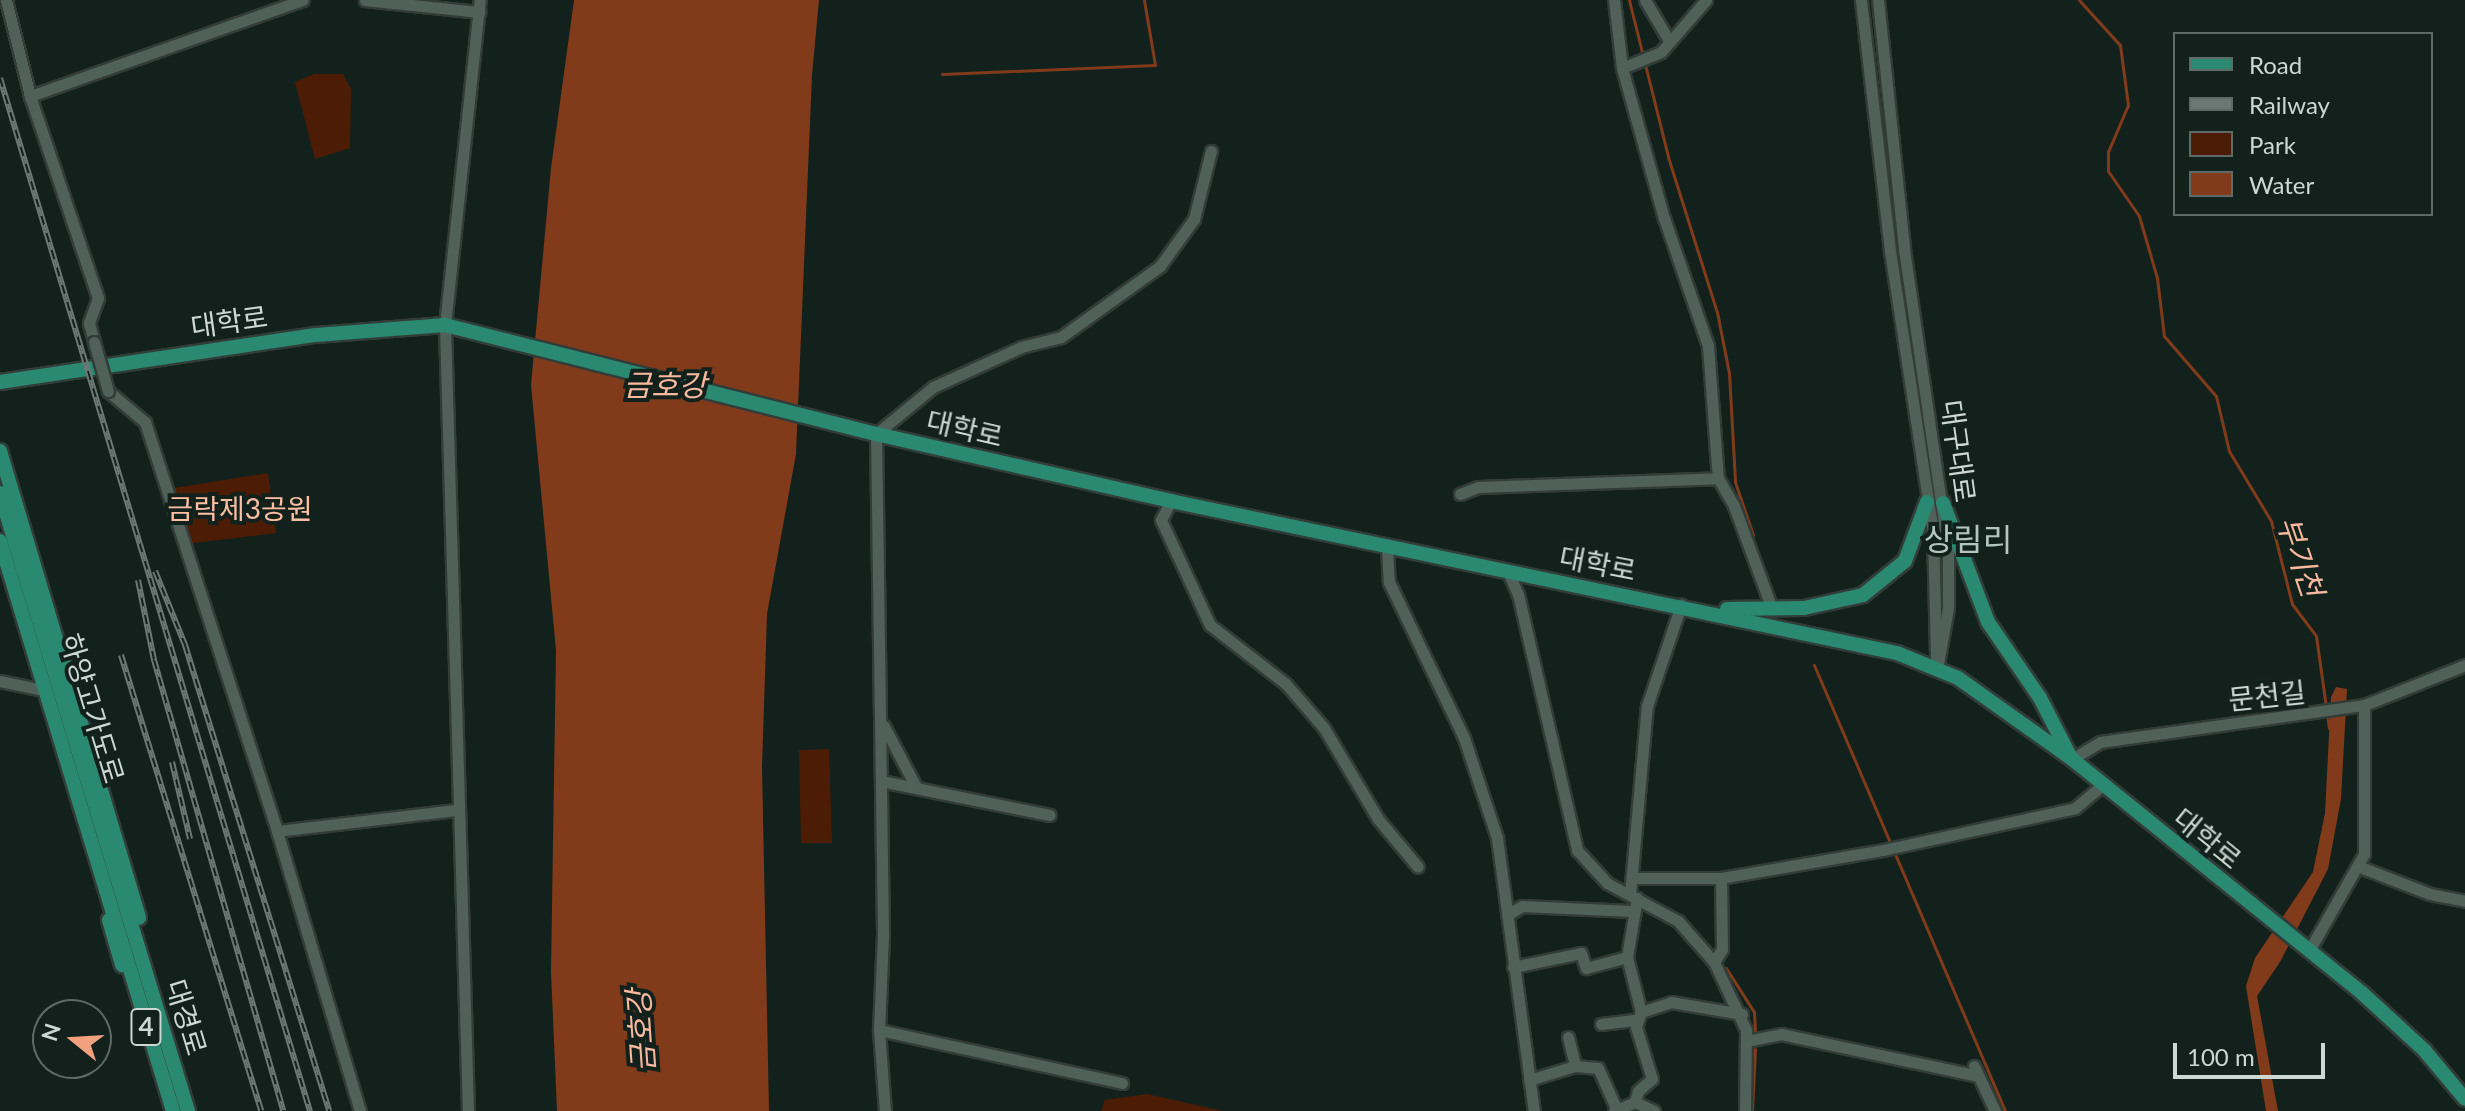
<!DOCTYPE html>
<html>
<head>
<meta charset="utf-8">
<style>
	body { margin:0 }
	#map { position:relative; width:2465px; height:1111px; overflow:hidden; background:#13211c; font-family:Lato,"Noto Sans KR",sans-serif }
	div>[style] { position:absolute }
	.green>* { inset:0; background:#4d1c04 }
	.water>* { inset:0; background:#813b1a }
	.stream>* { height:3px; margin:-1.5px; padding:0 1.5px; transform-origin:1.5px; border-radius:1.5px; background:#813b1a }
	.roads { filter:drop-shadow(2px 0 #323c38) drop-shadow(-2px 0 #323c38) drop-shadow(0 2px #323c38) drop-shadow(0 -2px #323c38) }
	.minor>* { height:11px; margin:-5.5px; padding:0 5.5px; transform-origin:5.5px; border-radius:5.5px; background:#50615a }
	.major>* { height:14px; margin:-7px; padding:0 7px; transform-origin:7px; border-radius:7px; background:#2a8971 }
	.rail>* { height:6px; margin-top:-3px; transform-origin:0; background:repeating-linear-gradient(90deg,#13211c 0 9px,#6c7873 0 18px); box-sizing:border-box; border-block:2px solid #6c7873 }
	.bridges { filter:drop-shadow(2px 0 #323c38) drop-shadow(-2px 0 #323c38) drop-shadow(0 2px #323c38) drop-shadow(0 -2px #323c38) }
	.minor-bridge>* { height:11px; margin:-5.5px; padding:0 5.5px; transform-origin:5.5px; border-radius:5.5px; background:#50615a }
	span { translate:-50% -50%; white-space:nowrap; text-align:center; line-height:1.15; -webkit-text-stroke:8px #13211c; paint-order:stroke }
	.shield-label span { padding:2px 6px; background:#13211c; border:2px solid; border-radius:6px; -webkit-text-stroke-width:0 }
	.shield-label { font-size:26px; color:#cdd7d3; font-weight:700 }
	.street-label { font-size:28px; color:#cdd7d3 }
	.park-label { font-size:28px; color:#fdbea3 }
	.water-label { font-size:30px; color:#f8b99e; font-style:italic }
	.quarter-label { font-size:32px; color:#b2c5be }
	.legend { position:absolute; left:2173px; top:32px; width:260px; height:184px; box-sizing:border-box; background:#13211c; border:2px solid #5d6a65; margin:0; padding:10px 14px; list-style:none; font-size:24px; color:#cdd7d3 }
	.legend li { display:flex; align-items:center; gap:16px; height:40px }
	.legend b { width:40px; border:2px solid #5d6a65 }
	.north { position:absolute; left:32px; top:999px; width:80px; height:80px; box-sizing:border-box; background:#13211c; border:2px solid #5d6a65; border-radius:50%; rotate:288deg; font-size:22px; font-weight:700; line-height:32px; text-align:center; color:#cdd7d3 }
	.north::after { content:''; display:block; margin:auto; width:28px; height:36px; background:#f2a17e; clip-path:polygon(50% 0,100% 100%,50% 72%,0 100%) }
	.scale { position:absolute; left:2173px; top:1043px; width:152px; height:36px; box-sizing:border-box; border:4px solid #cdd7d3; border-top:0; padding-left:10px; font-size:24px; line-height:28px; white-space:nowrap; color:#cdd7d3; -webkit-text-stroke:6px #13211c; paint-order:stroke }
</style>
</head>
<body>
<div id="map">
	<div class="green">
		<div style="clip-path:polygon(314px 74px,343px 74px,351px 89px,350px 148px,315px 159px,295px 82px)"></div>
		<div style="clip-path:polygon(268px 473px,276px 533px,185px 544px,167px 489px)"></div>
		<div style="clip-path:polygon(829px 749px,832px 843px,801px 843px,799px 750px)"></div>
		<div style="clip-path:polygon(1147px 1094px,1223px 1111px,1101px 1111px,1105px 1100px)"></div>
	</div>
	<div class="water">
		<div style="clip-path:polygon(574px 0,819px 0,812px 75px,796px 454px,767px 614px,762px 767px,769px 1111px,557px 1111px,551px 972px,556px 650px,531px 385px,551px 168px)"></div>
		<div style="clip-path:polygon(2336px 687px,2347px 689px,2341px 799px,2328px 869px,2280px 962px,2257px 996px,2278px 1111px,2266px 1111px,2246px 986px,2255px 958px,2313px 872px,2325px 813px,2331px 697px)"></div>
	</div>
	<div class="stream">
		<div style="left:1629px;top:0;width:162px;rotate:76deg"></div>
		<div style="left:1668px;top:157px;width:163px;rotate:72.5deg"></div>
		<div style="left:1717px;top:312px;width:62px;rotate:78.9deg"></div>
		<div style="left:1729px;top:373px;width:109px;rotate:86.8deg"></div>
		<div style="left:1735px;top:482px;width:56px;rotate:71.2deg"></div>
		<div style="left:2079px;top:0;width:61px;rotate:47.7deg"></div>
		<div style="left:2120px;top:45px;width:61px;rotate:82.4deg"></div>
		<div style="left:2128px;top:105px;width:51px;rotate:113.1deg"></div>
		<div style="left:2108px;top:152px;width:19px;rotate:90deg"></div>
		<div style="left:2108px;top:171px;width:55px;rotate:55.4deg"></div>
		<div style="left:2139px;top:216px;width:65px;rotate:73.8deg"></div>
		<div style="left:2157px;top:278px;width:58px;rotate:83.1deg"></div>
		<div style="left:2164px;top:336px;width:79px;rotate:49.1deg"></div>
		<div style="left:2216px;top:396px;width:57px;rotate:76.7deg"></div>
		<div style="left:2229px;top:451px;width:82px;rotate:59deg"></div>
		<div style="left:2271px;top:521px;width:86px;rotate:75.8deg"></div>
		<div style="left:2292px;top:604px;width:40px;rotate:53deg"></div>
		<div style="left:2316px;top:636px;width:93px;rotate:82deg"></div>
		<div style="left:942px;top:74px;width:213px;rotate:-2.4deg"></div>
		<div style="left:1155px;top:65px;width:66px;rotate:-99.6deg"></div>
		<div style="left:1814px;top:665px;width:485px;rotate:66.8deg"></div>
		<div style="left:1726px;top:968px;width:52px;rotate:57.5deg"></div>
		<div style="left:1754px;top:1012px;width:20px;rotate:87deg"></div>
		<div style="left:1752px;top:1111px;width:62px;rotate:-87.2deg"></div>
	</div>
	<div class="roads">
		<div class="minor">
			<div style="left:6px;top:0;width:99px;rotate:76deg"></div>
			<div style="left:30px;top:96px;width:213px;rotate:71.4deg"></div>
			<div style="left:98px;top:298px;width:27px;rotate:110deg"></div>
			<div style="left:89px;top:323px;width:20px;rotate:75deg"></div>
			<div style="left:365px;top:0;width:115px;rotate:6deg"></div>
			<div style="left:1614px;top:0;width:68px;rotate:83.3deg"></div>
			<div style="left:1622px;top:68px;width:156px;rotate:74.4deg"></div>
			<div style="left:1664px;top:218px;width:135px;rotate:71deg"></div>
			<div style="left:1708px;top:346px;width:132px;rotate:85.7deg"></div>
			<div style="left:1718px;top:478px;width:32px;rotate:60deg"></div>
			<div style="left:1734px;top:506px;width:107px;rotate:69.7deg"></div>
			<div style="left:1645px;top:0;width:45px;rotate:59.5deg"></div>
			<div style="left:1861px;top:0;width:253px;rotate:83.4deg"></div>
			<div style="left:1890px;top:251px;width:283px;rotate:81.3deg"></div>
			<div style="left:1933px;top:531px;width:127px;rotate:88.6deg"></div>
			<div style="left:1878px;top:0;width:250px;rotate:84deg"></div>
			<div style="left:1904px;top:249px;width:305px;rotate:81.7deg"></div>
			<div style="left:1948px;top:551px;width:57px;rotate:90deg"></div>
			<div style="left:1948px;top:608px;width:62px;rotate:100.2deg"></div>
			<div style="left:1622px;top:68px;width:42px;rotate:-22.3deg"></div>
			<div style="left:1661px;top:52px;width:69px;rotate:-49.1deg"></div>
			<div style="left:30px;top:96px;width:289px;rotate:-19.4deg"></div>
			<div style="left:108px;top:391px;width:48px;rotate:40deg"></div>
			<div style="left:145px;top:422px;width:430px;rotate:72.1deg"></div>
			<div style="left:277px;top:831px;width:292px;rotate:73.5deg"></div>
			<div style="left:1460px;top:494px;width:19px;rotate:-21deg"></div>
			<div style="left:1478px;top:487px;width:240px;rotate:-2.1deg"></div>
			<div style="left:1171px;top:501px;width:21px;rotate:118deg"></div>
			<div style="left:1161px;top:520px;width:116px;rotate:65deg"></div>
			<div style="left:1210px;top:625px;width:96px;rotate:37.8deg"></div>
			<div style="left:1286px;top:684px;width:58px;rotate:49.2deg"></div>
			<div style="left:1324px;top:728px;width:106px;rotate:59.3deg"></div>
			<div style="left:1378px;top:819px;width:62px;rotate:50.2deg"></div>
			<div style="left:1387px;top:548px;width:34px;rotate:87deg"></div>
			<div style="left:1389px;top:582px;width:173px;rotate:64.3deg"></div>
			<div style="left:1464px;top:738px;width:105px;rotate:71.7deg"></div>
			<div style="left:1497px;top:838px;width:275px;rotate:82.3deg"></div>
			<div style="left:1508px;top:572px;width:24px;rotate:66deg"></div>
			<div style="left:1518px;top:594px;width:263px;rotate:77deg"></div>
			<div style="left:1577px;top:850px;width:45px;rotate:47.7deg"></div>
			<div style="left:1607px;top:883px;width:81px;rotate:28.2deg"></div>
			<div style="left:1678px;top:921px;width:55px;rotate:48.7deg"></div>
			<div style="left:1714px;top:962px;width:75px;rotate:64.8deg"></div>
			<div style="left:1746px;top:1030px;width:81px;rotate:90.7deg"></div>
			<div style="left:0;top:681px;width:38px;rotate:12deg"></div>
			<div style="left:884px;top:726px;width:67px;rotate:62.3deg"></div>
			<div style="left:2072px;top:759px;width:33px;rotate:-31deg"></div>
			<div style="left:2100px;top:742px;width:267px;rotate:-8deg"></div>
			<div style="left:2364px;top:705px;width:109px;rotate:-21.6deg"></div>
			<div style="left:881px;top:781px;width:172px;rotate:11.4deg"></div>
			<div style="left:277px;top:831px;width:181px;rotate:-6.7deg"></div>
			<div style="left:2360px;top:867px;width:75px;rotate:21.1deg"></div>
			<div style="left:2430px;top:894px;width:36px;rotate:11deg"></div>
			<div style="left:1632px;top:878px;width:89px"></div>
			<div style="left:1721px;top:878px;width:164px;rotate:-9.8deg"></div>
			<div style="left:1883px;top:850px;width:197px;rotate:-12.3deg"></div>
			<div style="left:2075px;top:808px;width:35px;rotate:-40deg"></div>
			<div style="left:1630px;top:895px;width:190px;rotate:-84.9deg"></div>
			<div style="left:1647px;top:706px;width:107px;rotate:-71.4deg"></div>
			<div style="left:1507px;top:915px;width:17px;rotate:-31deg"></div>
			<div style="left:1522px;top:906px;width:110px;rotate:2.6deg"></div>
			<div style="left:2310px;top:949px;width:109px;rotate:-60.4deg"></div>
			<div style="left:2364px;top:854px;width:149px;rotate:-90deg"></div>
			<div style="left:1714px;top:962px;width:15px;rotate:-58deg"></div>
			<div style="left:1722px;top:949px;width:71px;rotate:-90.8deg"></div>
			<div style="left:1513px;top:967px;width:69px;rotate:-11.6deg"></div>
			<div style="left:1581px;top:953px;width:16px;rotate:72deg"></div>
			<div style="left:1586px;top:968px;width:42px;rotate:-15deg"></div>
			<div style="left:1641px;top:1012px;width:32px;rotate:-18deg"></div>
			<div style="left:1671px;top:1002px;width:72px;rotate:9.6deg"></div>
			<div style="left:1601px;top:1024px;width:35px;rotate:-7deg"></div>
			<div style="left:879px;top:1030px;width:81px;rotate:85.8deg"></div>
			<div style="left:1568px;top:1037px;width:30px;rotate:76deg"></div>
			<div style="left:1746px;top:1041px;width:36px;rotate:-11deg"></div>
			<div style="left:1781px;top:1034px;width:202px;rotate:12deg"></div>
			<div style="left:1974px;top:1066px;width:50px;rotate:65deg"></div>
			<div style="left:1529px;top:1080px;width:48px;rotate:-16.9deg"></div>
			<div style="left:1575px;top:1066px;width:23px;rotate:5deg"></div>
			<div style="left:1598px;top:1068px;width:46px;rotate:65.7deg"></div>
			<div style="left:1122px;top:1083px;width:249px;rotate:-167.7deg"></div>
			<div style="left:879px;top:1030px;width:97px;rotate:-87.6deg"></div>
			<div style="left:883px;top:933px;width:499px;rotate:-90.8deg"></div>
			<div style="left:876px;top:434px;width:74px;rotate:-39.5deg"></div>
			<div style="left:933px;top:387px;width:97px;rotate:-24.4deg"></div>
			<div style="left:1021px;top:347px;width:41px;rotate:-14deg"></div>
			<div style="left:1061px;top:337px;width:122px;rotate:-35.6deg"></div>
			<div style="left:1160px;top:266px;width:58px;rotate:-54.1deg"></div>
			<div style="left:1194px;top:219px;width:70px;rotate:-76deg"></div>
			<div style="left:1635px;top:1102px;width:11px;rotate:-75deg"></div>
			<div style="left:1638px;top:1091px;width:18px;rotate:-41deg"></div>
			<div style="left:1652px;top:1079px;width:54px;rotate:-107.1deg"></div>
			<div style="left:1636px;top:1027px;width:16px;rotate:-72deg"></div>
			<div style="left:1641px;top:1012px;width:57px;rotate:-104.3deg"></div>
			<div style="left:1627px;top:957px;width:60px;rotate:-80.4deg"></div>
			<div style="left:468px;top:1111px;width:786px;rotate:-91.68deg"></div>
			<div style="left:445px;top:325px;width:327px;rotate:-83.9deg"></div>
			<div style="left:1614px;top:1111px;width:23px;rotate:-23deg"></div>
			<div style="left:1635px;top:1102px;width:21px;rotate:25deg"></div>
		</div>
		<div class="major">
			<div style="left:0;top:382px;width:319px;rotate:-8.5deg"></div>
			<div style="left:316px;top:335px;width:129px;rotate:-4.4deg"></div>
			<div style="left:445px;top:325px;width:445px;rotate:14.2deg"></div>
			<div style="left:876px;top:434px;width:303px;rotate:12.8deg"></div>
			<div style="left:1171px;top:501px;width:742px;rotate:11.83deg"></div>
			<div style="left:1897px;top:653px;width:66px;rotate:22.3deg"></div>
			<div style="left:1958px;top:678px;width:140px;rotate:35.4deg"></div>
			<div style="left:2072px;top:759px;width:373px;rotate:38.9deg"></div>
			<div style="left:2362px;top:993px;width:86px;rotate:42.6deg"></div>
			<div style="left:2425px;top:1051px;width:62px;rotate:50.2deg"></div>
			<div style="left:0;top:451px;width:487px;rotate:73.4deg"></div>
			<div style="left:0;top:493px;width:646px;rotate:73.08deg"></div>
			<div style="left:1943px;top:503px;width:127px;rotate:69.3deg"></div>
			<div style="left:1988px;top:622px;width:92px;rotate:55.6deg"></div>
			<div style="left:2040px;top:698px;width:65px;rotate:62.7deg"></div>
			<div style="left:0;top:541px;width:596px;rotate:73.12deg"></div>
			<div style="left:1727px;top:609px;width:77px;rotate:-0.7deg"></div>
			<div style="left:1804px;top:608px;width:60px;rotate:-12.4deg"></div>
			<div style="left:1863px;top:595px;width:54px;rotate:-39deg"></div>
			<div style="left:1905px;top:561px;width:63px;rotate:-69.6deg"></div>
			<div style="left:109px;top:920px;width:47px;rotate:73.9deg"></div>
		</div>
	</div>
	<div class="rail">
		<div style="left:0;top:78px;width:1079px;rotate:73.3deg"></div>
		<div style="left:155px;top:571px;width:80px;rotate:67.9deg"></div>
		<div style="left:185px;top:645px;width:488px;rotate:72.8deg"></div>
		<div style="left:138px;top:580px;width:82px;rotate:78.7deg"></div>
		<div style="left:154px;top:660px;width:469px;rotate:74deg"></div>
		<div style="left:121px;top:655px;width:477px;rotate:72.9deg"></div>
		<div style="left:172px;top:762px;width:79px;rotate:76.8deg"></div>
	</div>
	<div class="bridges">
		<div class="minor-bridge">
			<div style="left:94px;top:342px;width:51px;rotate:74.1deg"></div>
		</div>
	</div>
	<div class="shield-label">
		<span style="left:146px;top:1027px">4</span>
	</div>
	<div class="street-label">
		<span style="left:229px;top:321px;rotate:-8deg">대학로</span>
		<span style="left:965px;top:428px;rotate:13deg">대학로</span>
		<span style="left:1959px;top:451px;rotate:82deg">대구대로</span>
		<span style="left:1598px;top:563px;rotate:11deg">대학로</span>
		<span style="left:2267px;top:695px;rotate:-6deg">문천길</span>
		<span style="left:93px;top:708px;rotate:73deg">하양고가도로</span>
		<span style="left:2208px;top:838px;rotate:39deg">대학로</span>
		<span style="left:187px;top:1017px;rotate:73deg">대경로</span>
	</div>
	<div class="park-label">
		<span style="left:240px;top:508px">금락제3공원</span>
	</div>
	<div class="water-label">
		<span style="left:665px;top:384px">금호강</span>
		<span style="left:2301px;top:556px;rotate:71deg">부기천</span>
		<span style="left:640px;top:1031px;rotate:-94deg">금호강</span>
	</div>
	<div class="quarter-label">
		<span style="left:1968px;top:539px">상림리</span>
	</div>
	<ul class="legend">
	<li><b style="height:10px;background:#2a8971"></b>Road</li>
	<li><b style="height:10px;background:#6c7873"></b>Railway</li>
	<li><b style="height:22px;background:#4d1c04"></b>Park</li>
	<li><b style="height:22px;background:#813b1a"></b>Water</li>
	</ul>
	<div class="north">N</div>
	<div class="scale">100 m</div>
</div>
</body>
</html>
